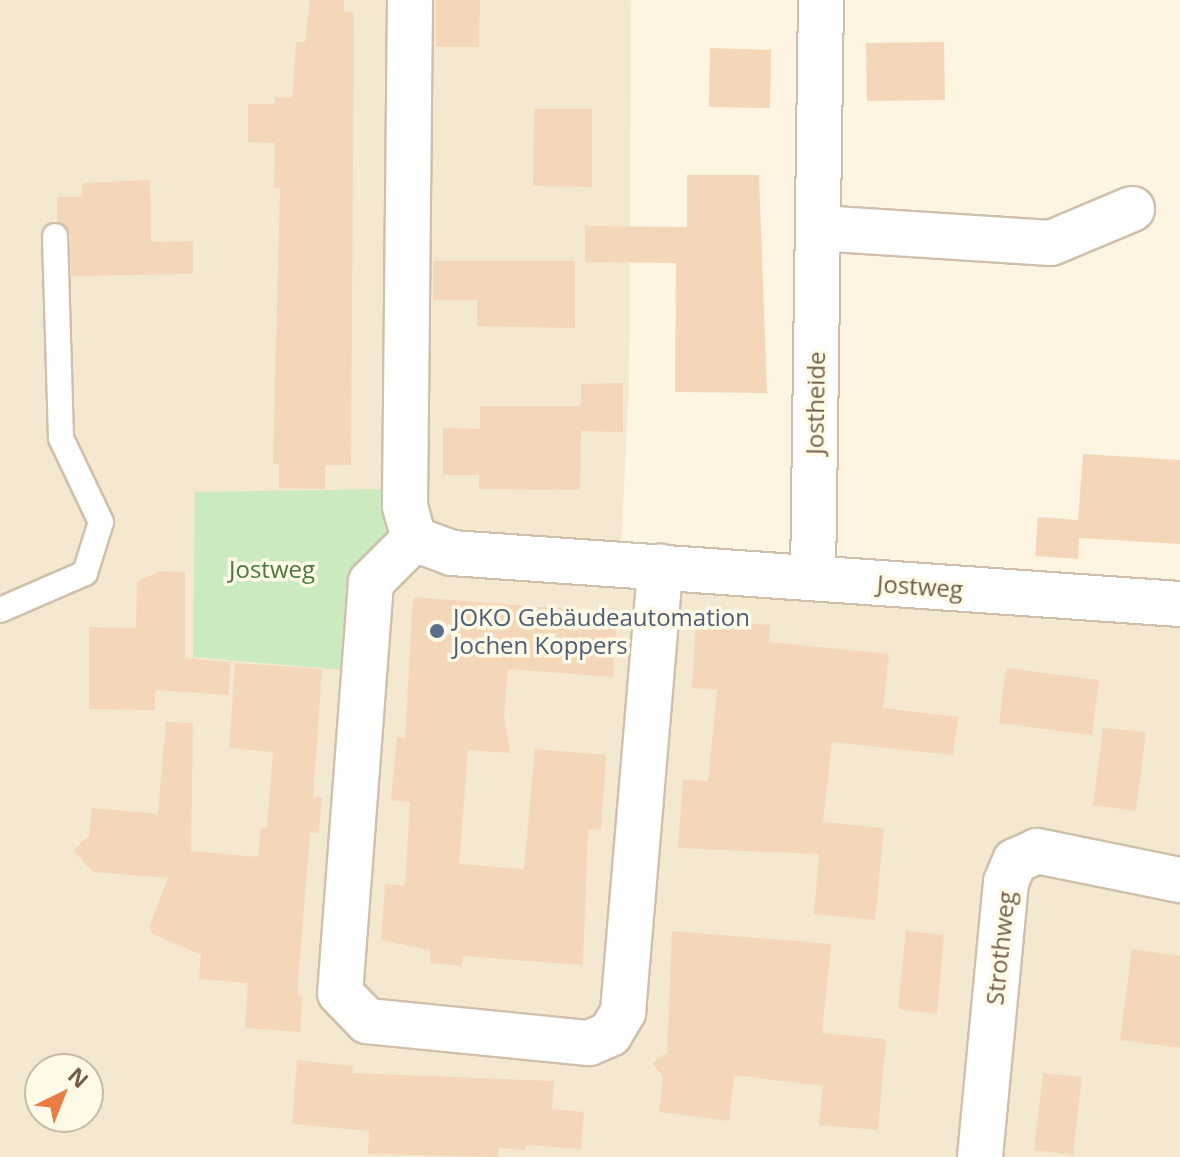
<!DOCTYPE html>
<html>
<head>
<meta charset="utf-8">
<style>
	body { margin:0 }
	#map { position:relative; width:1180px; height:1157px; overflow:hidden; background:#fdf5e1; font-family:"Open Sans",sans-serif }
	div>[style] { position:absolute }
	.residential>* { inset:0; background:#f4e8d0 }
	.green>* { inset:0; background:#cceac0 }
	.building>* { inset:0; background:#f3d7b8 }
	.roads { filter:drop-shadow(2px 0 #d0c0ab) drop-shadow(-2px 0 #d0c0ab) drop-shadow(0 2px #d0c0ab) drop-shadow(0 -2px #d0c0ab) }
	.lane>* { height:24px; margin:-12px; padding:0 12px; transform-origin:12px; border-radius:12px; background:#fff }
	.street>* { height:44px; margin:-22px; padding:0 22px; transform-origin:22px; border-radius:22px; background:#fff }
	.dots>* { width:22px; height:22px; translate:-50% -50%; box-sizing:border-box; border:4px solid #fff9e8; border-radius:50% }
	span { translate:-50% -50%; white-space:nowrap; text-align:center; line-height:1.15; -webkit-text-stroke:7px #fff9e8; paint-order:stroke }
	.street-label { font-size:24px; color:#745d48 }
	.park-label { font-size:24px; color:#4a7a40 }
	.service-label { font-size:24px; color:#4e5e75 }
	.left { translate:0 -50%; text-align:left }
	.north { position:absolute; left:24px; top:1053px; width:80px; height:80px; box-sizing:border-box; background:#fff9e8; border:2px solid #c7bba8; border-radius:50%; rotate:43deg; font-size:22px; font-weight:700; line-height:32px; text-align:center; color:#745d48 }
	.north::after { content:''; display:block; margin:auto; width:28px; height:36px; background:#ea7d43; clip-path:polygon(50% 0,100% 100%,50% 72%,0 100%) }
</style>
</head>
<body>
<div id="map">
	<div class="residential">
		<div style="clip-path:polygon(evenodd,0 0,631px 0,629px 385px,619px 588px,1180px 622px,1180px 1157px,0 1157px,0 0,40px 1069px,88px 1069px,88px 1117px,40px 1117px,40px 1069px)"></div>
	</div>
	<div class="green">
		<div style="clip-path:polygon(384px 489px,385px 535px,351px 569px,342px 670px,193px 657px,195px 492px)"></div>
	</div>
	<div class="building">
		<div style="clip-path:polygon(310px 0,344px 0,344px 12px,354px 12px,351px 465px,325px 465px,325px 489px,279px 488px,279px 464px,273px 464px,280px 188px,274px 188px,275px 143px,248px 142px,248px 104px,275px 104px,275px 97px,292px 98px,296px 42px,305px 42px)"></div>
		<div style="clip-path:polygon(436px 0,480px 0,479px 47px,436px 47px)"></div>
		<div style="clip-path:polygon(944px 42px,945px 100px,867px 101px,866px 43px)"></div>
		<div style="clip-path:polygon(710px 48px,771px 50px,770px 108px,709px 107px)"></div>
		<div style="clip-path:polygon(534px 109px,592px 109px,592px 187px,533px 186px)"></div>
		<div style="clip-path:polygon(687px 175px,759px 175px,767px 393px,675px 392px,676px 263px,585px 262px,585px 226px,687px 227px)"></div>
		<div style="clip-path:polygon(150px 180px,151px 242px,193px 241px,193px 274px,71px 276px,70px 235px,57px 222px,57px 197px,82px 197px,82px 183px)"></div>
		<div style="clip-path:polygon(433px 261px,575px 261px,575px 328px,477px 326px,477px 300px,433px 300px)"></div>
		<div style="clip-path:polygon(623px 383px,623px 432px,581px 431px,580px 490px,479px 489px,479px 475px,443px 475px,443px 428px,480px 429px,480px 406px,581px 406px,581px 384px)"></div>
		<div style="clip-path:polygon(1083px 454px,1180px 460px,1180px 544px,1079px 538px,1078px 559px,1035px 556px,1038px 517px,1078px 520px)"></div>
		<div style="clip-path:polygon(160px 571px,185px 572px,185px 658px,231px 662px,228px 695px,155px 690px,155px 710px,89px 709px,89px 627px,136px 628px,137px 582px)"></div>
		<div style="clip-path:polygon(413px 597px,617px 613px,613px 677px,508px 669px,504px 716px,510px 753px,468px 750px,459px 864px,524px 869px,535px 749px,606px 755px,601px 830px,588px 829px,583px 965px,463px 956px,462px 966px,430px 963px,430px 950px,381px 940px,385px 884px,405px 886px,410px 802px,391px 800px,397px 737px,405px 738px)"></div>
		<div style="clip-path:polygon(696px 619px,770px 625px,769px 642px,889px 654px,883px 708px,958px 717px,953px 755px,832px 742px,823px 822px,884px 828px,875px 920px,814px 914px,819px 854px,678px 848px,683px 780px,708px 781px,717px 690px,692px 688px)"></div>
		<div style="clip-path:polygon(235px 663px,322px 669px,313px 797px,322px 798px,319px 833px,310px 832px,297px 995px,302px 996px,300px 1032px,245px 1028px,248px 983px,199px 979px,201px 955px,153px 934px,149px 928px,168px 878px,93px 872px,73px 850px,89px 836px,92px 808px,158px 814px,166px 722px,193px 723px,191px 851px,258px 857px,261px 828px,267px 828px,273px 752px,229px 748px)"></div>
		<div style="clip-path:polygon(1006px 668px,1099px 680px,1092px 735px,999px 723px)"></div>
		<div style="clip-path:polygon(1103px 728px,1146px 732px,1136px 811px,1093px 805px)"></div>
		<div style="clip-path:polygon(672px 931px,831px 944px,822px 1033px,886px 1039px,878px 1130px,819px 1125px,823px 1086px,734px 1075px,729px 1121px,659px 1112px,663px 1077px,652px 1063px,667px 1052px)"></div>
		<div style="clip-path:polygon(906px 931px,944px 935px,937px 1014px,898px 1009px)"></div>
		<div style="clip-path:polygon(1132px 949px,1180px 956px,1180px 1048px,1120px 1040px)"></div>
		<div style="clip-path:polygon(297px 1060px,353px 1066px,352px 1073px,554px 1081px,552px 1109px,584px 1112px,581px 1149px,526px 1145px,525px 1150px,499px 1148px,498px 1157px,368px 1154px,369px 1131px,292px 1124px)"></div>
		<div style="clip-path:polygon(1043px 1073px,1082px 1077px,1073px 1155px,1034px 1150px)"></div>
	</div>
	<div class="roads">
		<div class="lane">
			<div style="left:0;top:610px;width:93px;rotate:-23.5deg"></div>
			<div style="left:85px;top:573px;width:53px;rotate:-72.6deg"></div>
			<div style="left:101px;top:522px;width:93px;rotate:-115.5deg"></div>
			<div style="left:61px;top:438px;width:202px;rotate:-91.7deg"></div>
		</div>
		<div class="street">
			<div style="left:410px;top:0;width:506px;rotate:90.57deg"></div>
			<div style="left:405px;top:506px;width:34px;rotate:75deg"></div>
			<div style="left:414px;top:539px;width:61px;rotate:135deg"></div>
			<div style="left:371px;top:582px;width:412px;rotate:94.3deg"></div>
			<div style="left:340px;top:993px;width:39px;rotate:46deg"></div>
			<div style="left:367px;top:1021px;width:223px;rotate:5.7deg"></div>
			<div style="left:589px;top:1043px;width:23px;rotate:-23deg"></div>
			<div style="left:610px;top:1034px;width:26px;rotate:-59deg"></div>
			<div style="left:623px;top:1012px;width:447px;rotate:-85.2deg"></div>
			<div style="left:818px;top:228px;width:233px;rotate:3.7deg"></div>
			<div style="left:1051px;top:243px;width:88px;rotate:-22.8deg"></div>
			<div style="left:414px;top:539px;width:40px;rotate:20.2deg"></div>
			<div style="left:452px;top:553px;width:730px;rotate:4.01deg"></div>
			<div style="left:813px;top:578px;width:578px;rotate:-89.21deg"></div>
			<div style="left:980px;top:1157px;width:276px;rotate:-84.6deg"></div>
			<div style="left:1006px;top:882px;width:23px;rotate:-67deg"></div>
			<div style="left:1015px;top:861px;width:24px;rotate:-24deg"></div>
			<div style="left:1037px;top:851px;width:146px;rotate:11.5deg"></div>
		</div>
	</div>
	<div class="dots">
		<div style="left:437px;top:631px;background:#5c6f8a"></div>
	</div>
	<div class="street-label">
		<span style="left:815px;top:403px;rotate:-89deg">Jostheide</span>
		<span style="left:920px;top:586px;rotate:4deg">Jostweg</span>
		<span style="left:1000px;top:948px;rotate:-84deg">Strothweg</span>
	</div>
	<div class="park-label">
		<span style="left:272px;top:569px">Jostweg</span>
	</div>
	<div class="service-label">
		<span class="left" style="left:453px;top:631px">JOKO Gebäudeautomation<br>Jochen Koppers</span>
	</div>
	<div class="north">N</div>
</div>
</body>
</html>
